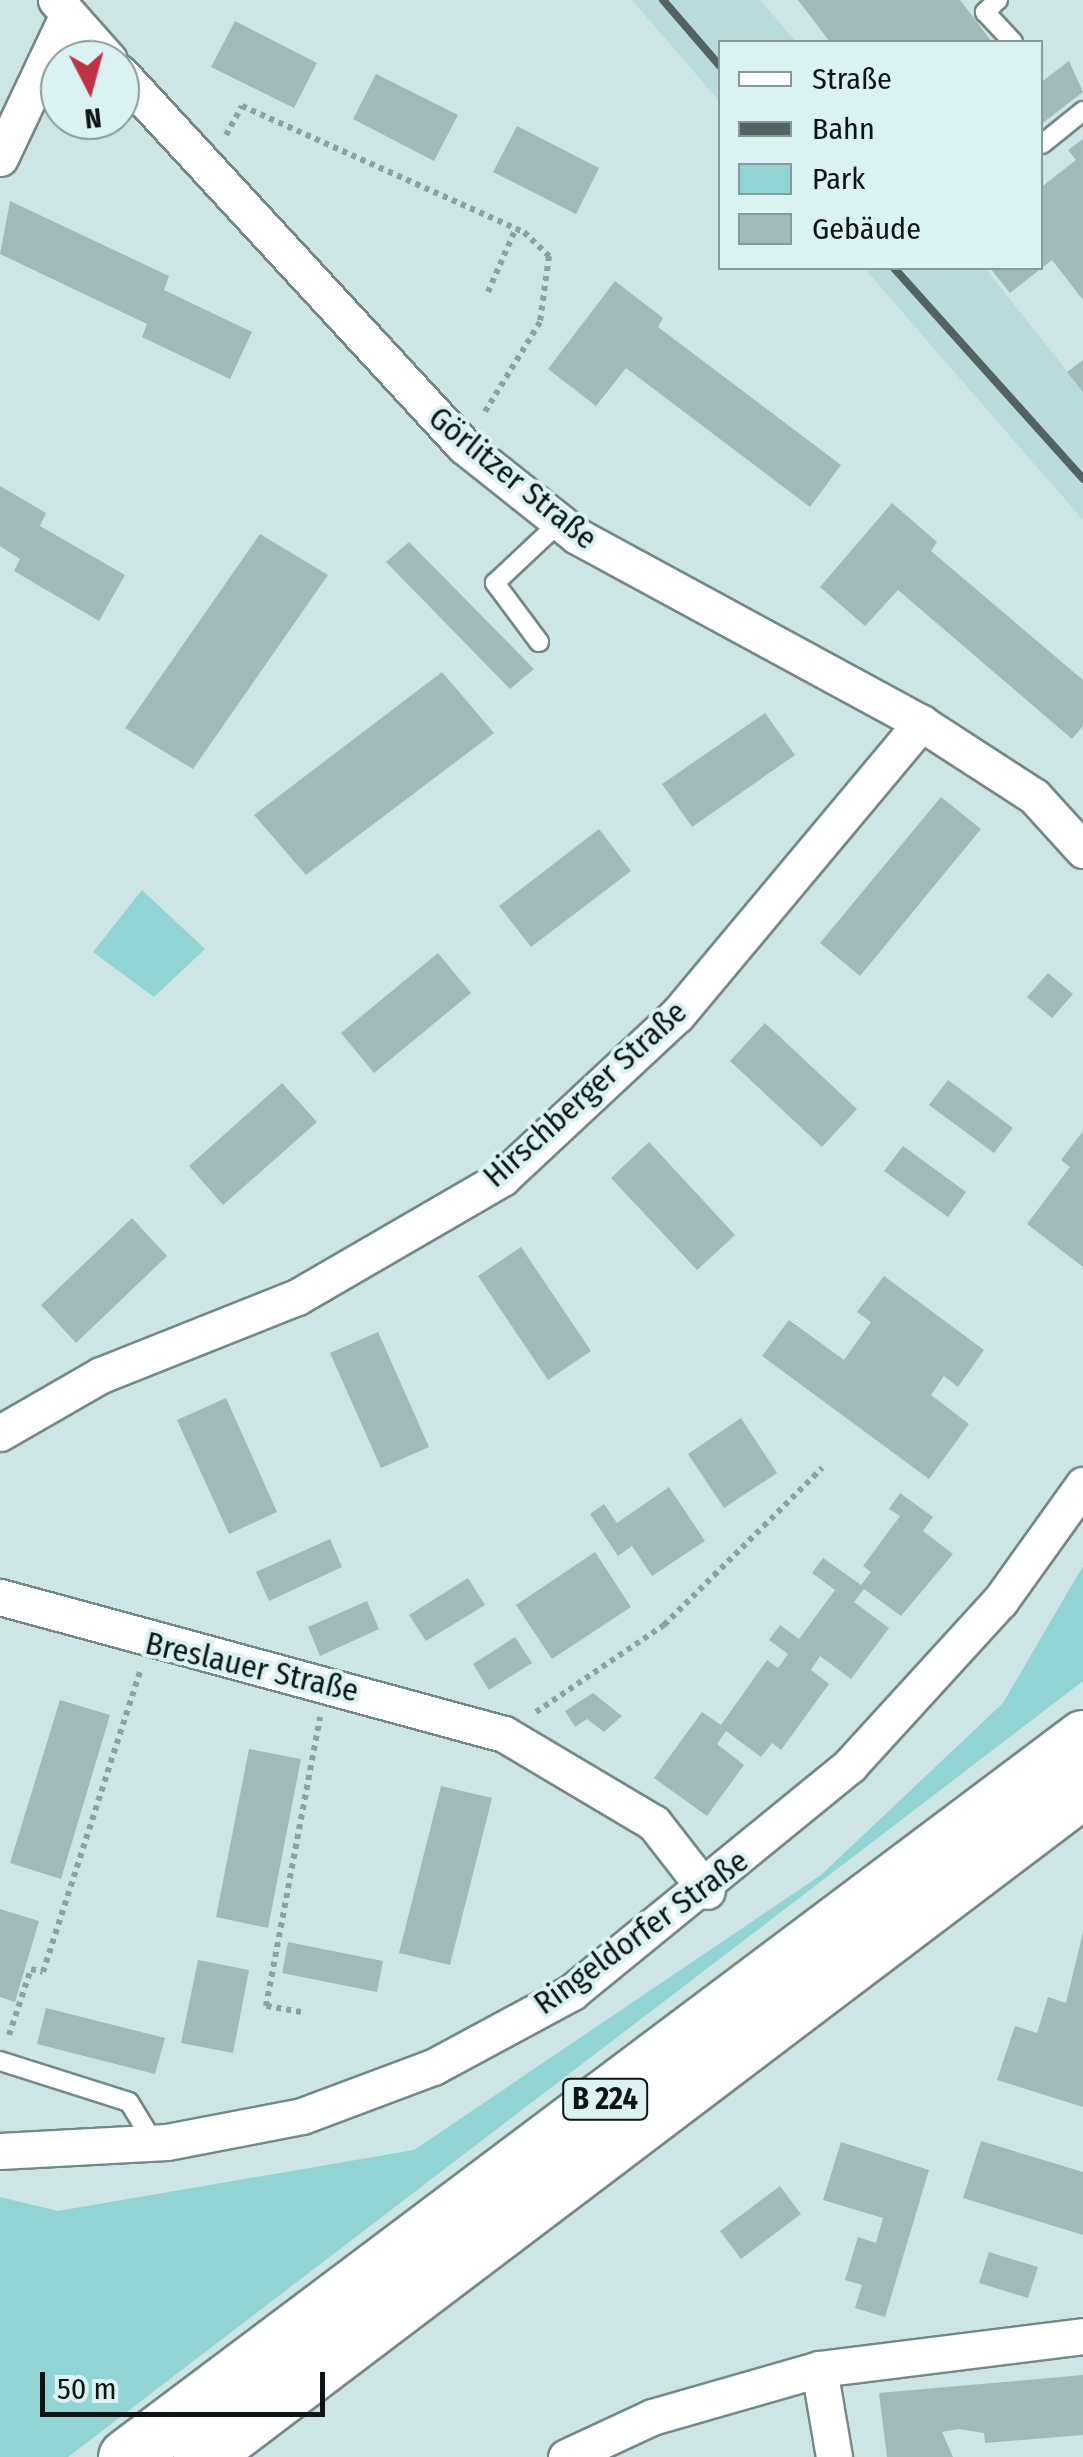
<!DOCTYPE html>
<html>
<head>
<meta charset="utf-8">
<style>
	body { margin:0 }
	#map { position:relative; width:1083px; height:2457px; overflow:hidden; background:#cde5e5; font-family:"Fira Sans Condensed",sans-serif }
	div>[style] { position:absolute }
	.built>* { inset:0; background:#b9dbdb }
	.green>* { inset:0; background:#92d3d4 }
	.building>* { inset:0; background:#a2b9ba }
	.path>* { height:6px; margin-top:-3px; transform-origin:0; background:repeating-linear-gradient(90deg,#8ea1a1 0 5px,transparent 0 10px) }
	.roads { filter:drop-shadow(2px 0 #738989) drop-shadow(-2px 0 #738989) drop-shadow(0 2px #738989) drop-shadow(0 -2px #738989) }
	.lane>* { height:18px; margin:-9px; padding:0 9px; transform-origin:9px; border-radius:9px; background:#fff }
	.street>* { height:35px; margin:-17.5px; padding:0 17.5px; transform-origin:17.5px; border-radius:17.5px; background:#fff }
	.highway>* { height:55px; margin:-27.5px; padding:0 27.5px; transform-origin:27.5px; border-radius:27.5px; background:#fff }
	.rail>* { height:8px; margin:-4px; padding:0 4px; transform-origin:4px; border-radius:4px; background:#546262 }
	span { translate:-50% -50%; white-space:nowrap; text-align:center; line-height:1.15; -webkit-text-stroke:8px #daf2f2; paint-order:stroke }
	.shield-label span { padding:2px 8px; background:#daf2f2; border:2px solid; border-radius:8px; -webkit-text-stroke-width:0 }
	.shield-label { font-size:30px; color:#0c1414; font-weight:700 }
	.street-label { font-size:32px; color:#0c1414 }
	.legend { position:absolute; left:718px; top:40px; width:325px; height:230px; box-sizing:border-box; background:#daf2f2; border:2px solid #899; margin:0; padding:12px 18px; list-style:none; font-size:30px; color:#0c1414 }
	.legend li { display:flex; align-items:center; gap:20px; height:50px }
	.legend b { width:50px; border:2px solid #899 }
	.north { position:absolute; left:40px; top:40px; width:100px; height:100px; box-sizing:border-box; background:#daf2f2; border:2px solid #899; border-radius:50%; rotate:174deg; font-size:28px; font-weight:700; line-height:40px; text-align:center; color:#0c1414 }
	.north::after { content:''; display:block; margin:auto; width:35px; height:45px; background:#c23246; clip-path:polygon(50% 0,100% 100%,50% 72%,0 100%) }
	.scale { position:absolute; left:40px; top:2372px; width:285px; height:45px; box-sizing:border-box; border:5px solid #0c1414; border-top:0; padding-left:12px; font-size:30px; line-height:35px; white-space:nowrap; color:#0c1414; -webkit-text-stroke:8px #daf2f2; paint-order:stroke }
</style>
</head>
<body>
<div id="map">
	<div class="built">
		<div style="clip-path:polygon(632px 0,760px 0,796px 42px,720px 42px,720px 102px)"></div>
		<div style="clip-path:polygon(864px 268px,985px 268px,1083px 391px,1083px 520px)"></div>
	</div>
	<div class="green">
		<div style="clip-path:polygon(142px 890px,205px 949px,154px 997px,93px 952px)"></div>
		<div style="clip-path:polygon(1083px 1566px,1083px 1681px,68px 2457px,0 2457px,0 2197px,58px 2211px,414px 2150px,821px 1875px,1003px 1703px)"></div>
	</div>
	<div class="building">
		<div style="clip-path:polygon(798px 0,960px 0,992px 42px,830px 42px)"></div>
		<div style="clip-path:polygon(235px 21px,317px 63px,294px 108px,211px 67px)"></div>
		<div style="clip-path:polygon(1069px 61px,1083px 92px,1040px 125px,1040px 83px)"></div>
		<div style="clip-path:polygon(376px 74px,458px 115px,434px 161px,353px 119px)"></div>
		<div style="clip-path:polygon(517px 126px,599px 168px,576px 214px,493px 172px)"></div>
		<div style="clip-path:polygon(1083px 139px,1083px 300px,1052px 260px,1010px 293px,990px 268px,1040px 268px,1040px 188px,1076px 160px,1068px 150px)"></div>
		<div style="clip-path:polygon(10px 201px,169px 276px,164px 290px,252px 332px,230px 379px,142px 337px,147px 324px,0 254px)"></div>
		<div style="clip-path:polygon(615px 281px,663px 318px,658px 327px,841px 465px,810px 507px,626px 368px,596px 406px,548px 369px)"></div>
		<div style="clip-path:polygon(1083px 360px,1083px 392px,1067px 372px)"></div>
		<div style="clip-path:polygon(0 486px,46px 513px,40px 526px,125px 575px,99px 621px,14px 571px,20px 559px,0 546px)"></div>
		<div style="clip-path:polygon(892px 503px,937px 542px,931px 551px,1083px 680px,1083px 726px,1072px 739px,898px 590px,865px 626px,820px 587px)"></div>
		<div style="clip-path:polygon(260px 534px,328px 575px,193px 769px,125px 728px)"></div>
		<div style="clip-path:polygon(409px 542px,534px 669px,510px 689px,386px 562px)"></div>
		<div style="clip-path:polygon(442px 672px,494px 733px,306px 875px,254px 815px)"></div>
		<div style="clip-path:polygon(765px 713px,795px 755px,692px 827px,662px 784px)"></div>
		<div style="clip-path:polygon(941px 797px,981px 829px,860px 976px,820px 943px)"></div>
		<div style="clip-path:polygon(599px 829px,631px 871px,531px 947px,499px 906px)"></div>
		<div style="clip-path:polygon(438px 953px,471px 993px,374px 1073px,341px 1033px)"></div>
		<div style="clip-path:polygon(1048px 973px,1073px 994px,1052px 1018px,1027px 997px)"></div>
		<div style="clip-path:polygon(765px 1023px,857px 1109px,822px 1147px,730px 1061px)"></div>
		<div style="clip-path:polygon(948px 1080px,1013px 1128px,994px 1153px,929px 1105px)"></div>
		<div style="clip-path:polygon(282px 1083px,317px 1122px,223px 1205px,189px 1166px)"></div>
		<div style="clip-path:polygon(1083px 1131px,1083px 1267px,1027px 1224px,1070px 1167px,1061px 1160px)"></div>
		<div style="clip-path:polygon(649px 1142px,735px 1235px,697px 1270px,611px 1178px)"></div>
		<div style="clip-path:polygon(903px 1146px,966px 1192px,948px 1217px,884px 1171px)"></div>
		<div style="clip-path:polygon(132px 1218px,167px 1256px,76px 1343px,41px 1305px)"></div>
		<div style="clip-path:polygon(521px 1247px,591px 1351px,548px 1380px,478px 1276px)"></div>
		<div style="clip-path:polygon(884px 1276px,984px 1350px,958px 1387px,944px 1376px,931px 1395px,969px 1424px,929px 1479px,762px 1356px,789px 1320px,844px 1360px,871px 1322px,857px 1312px)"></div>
		<div style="clip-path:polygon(378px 1332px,429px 1447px,381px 1468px,330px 1353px)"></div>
		<div style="clip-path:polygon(226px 1398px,277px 1512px,229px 1534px,177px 1420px)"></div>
		<div style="clip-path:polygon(741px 1418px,777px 1473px,724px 1508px,688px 1454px)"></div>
		<div style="clip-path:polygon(669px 1487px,705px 1541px,652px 1576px,632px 1546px,618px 1556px,590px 1514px,604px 1504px,617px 1523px)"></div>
		<div style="clip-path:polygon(900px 1493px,933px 1517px,923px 1531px,953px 1554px,901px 1616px,864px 1589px,854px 1602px,889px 1628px,851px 1679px,820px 1656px,811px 1670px,829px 1684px,781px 1750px,772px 1743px,761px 1757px,726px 1731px,717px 1744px,744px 1765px,707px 1816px,654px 1778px,702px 1712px,721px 1725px,767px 1660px,778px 1668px,788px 1654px,769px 1640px,780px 1625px,799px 1639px,835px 1590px,812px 1573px,823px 1558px,861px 1585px,871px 1572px,863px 1566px,900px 1516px,889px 1509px)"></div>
		<div style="clip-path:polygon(330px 1539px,342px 1567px,269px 1601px,256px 1572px)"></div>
		<div style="clip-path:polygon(595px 1552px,631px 1607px,552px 1659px,516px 1605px)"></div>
		<div style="clip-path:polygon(468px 1578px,485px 1605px,426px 1641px,409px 1615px)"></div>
		<div style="clip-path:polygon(367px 1601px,379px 1629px,320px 1656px,308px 1627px)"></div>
		<div style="clip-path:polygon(515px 1637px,532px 1663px,489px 1690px,473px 1664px)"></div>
		<div style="clip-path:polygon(593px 1693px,622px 1716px,604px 1732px,587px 1719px,575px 1727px,565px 1711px)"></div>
		<div style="clip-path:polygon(60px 1700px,110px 1715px,61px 1879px,10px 1863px)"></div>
		<div style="clip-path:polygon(249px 1749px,301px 1759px,268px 1928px,216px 1917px)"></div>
		<div style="clip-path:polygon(441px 1786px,492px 1798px,450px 1965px,399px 1953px)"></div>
		<div style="clip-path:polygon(0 1909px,39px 1921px,15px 2002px,0 1997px)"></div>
		<div style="clip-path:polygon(1083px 1932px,1083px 2107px,997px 2080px,1015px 2026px,1037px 2033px,1048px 1997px,1066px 2003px)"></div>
		<div style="clip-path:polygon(288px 1942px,383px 1961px,377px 1992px,282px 1973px)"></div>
		<div style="clip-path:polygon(198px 1960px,249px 1970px,233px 2053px,181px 2043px)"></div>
		<div style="clip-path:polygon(46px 2008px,165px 2038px,155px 2074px,37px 2044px)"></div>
		<div style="clip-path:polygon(981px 2141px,1083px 2172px,1083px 2235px,963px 2198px)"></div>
		<div style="clip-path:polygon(841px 2142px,929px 2170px,885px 2317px,855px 2308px,862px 2285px,845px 2280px,858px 2237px,876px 2243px,883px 2218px,823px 2200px)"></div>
		<div style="clip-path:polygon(780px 2186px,801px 2214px,741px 2259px,720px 2231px)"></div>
		<div style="clip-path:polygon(989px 2252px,1038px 2267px,1028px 2298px,979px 2283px)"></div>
		<div style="clip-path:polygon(1083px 2375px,1083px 2435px,985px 2443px,984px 2433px,958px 2429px,942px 2432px,953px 2457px,887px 2457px,879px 2393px)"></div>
	</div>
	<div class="path">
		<div style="left:226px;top:135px;width:33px;rotate:-61deg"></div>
		<div style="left:242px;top:106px;width:309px;rotate:24.1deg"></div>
		<div style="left:524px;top:232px;width:35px;rotate:44deg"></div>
		<div style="left:549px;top:256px;width:67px;rotate:97.8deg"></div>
		<div style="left:540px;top:322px;width:109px;rotate:121.5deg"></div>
		<div style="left:488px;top:292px;width:70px;rotate:-66.4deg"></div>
		<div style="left:536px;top:1712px;width:155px;rotate:-34.2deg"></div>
		<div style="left:664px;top:1625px;width:223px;rotate:-44.8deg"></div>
		<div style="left:301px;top:2012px;width:36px;rotate:-170deg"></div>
		<div style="left:266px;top:2006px;width:294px;rotate:-79.4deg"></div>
		<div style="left:9px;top:2035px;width:70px;rotate:-71.6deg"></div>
		<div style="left:31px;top:1969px;width:12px;rotate:14deg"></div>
		<div style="left:43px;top:1972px;width:319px;rotate:-72.1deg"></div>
	</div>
	<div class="roads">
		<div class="lane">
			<div style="left:998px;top:0;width:18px;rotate:137deg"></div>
			<div style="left:985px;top:12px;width:41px;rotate:47deg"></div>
			<div style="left:1042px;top:144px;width:53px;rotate:-38.8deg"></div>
			<div style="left:539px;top:642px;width:74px;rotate:-126.7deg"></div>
			<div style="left:495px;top:583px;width:88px;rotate:-43.2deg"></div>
			<div style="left:0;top:2061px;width:135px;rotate:17.6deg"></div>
			<div style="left:129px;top:2102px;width:48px;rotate:58.6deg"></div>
		</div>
		<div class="street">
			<div style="left:56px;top:0;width:80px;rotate:48.5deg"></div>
			<div style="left:120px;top:73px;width:507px;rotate:47.32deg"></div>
			<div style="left:464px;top:446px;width:144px;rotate:38.5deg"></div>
			<div style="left:577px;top:536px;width:392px;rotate:28.5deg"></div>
			<div style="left:921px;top:723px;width:135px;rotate:32.9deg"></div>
			<div style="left:1034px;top:796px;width:73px;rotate:47.8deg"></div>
			<div style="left:0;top:158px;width:159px;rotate:-64.7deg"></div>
			<div style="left:0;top:1433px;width:116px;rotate:-29.9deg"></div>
			<div style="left:101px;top:1375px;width:211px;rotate:-21.7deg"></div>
			<div style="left:297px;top:1297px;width:237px;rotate:-30.1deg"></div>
			<div style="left:502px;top:1178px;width:239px;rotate:-43deg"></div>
			<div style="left:677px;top:1015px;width:381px;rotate:-50.1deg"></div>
			<div style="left:0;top:1597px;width:522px;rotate:15.21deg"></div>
			<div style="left:504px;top:1734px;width:174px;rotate:30.7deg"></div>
			<div style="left:654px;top:1823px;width:86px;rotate:52.1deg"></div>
			<div style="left:0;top:2151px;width:167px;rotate:-3.1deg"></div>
			<div style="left:167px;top:2142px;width:137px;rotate:-10.9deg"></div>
			<div style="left:302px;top:2116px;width:140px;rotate:-20.5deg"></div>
			<div style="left:433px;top:2067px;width:158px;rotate:-28.3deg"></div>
			<div style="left:572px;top:1992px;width:359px;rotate:-39.2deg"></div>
			<div style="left:850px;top:1765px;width:222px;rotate:-47.6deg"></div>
			<div style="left:1000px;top:1601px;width:143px;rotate:-54.4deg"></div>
			<div style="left:819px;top:2369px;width:89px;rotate:80.3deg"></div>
			<div style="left:566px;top:2457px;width:95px;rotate:-24.9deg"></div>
			<div style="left:652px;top:2417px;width:174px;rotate:-16deg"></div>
			<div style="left:819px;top:2369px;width:266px;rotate:-7.1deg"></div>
		</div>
		<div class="highway">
			<div style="left:126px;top:2457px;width:1197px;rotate:-36.92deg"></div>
			<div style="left:201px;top:2457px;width:1106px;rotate:-37.14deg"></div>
		</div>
	</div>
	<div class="rail">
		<div style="left:663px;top:0;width:87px;rotate:49.2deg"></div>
		<div style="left:894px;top:268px;width:283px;rotate:48.1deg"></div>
	</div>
	<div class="shield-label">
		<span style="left:605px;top:2099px">B 224</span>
	</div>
	<div class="street-label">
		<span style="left:513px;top:478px;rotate:39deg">Görlitzer Straße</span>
		<span style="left:585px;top:1094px;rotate:-42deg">Hirschberger Straße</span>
		<span style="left:252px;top:1667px;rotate:13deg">Breslauer Straße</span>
		<span style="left:641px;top:1932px;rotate:-36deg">Ringeldorfer Straße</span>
	</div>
	<ul class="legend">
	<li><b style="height:12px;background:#fff"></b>Straße</li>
	<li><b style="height:12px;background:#546262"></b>Bahn</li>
	<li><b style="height:28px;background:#92d3d4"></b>Park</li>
	<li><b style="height:28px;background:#a2b9ba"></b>Gebäude</li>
	</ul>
	<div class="north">N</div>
	<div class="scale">50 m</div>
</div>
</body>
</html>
